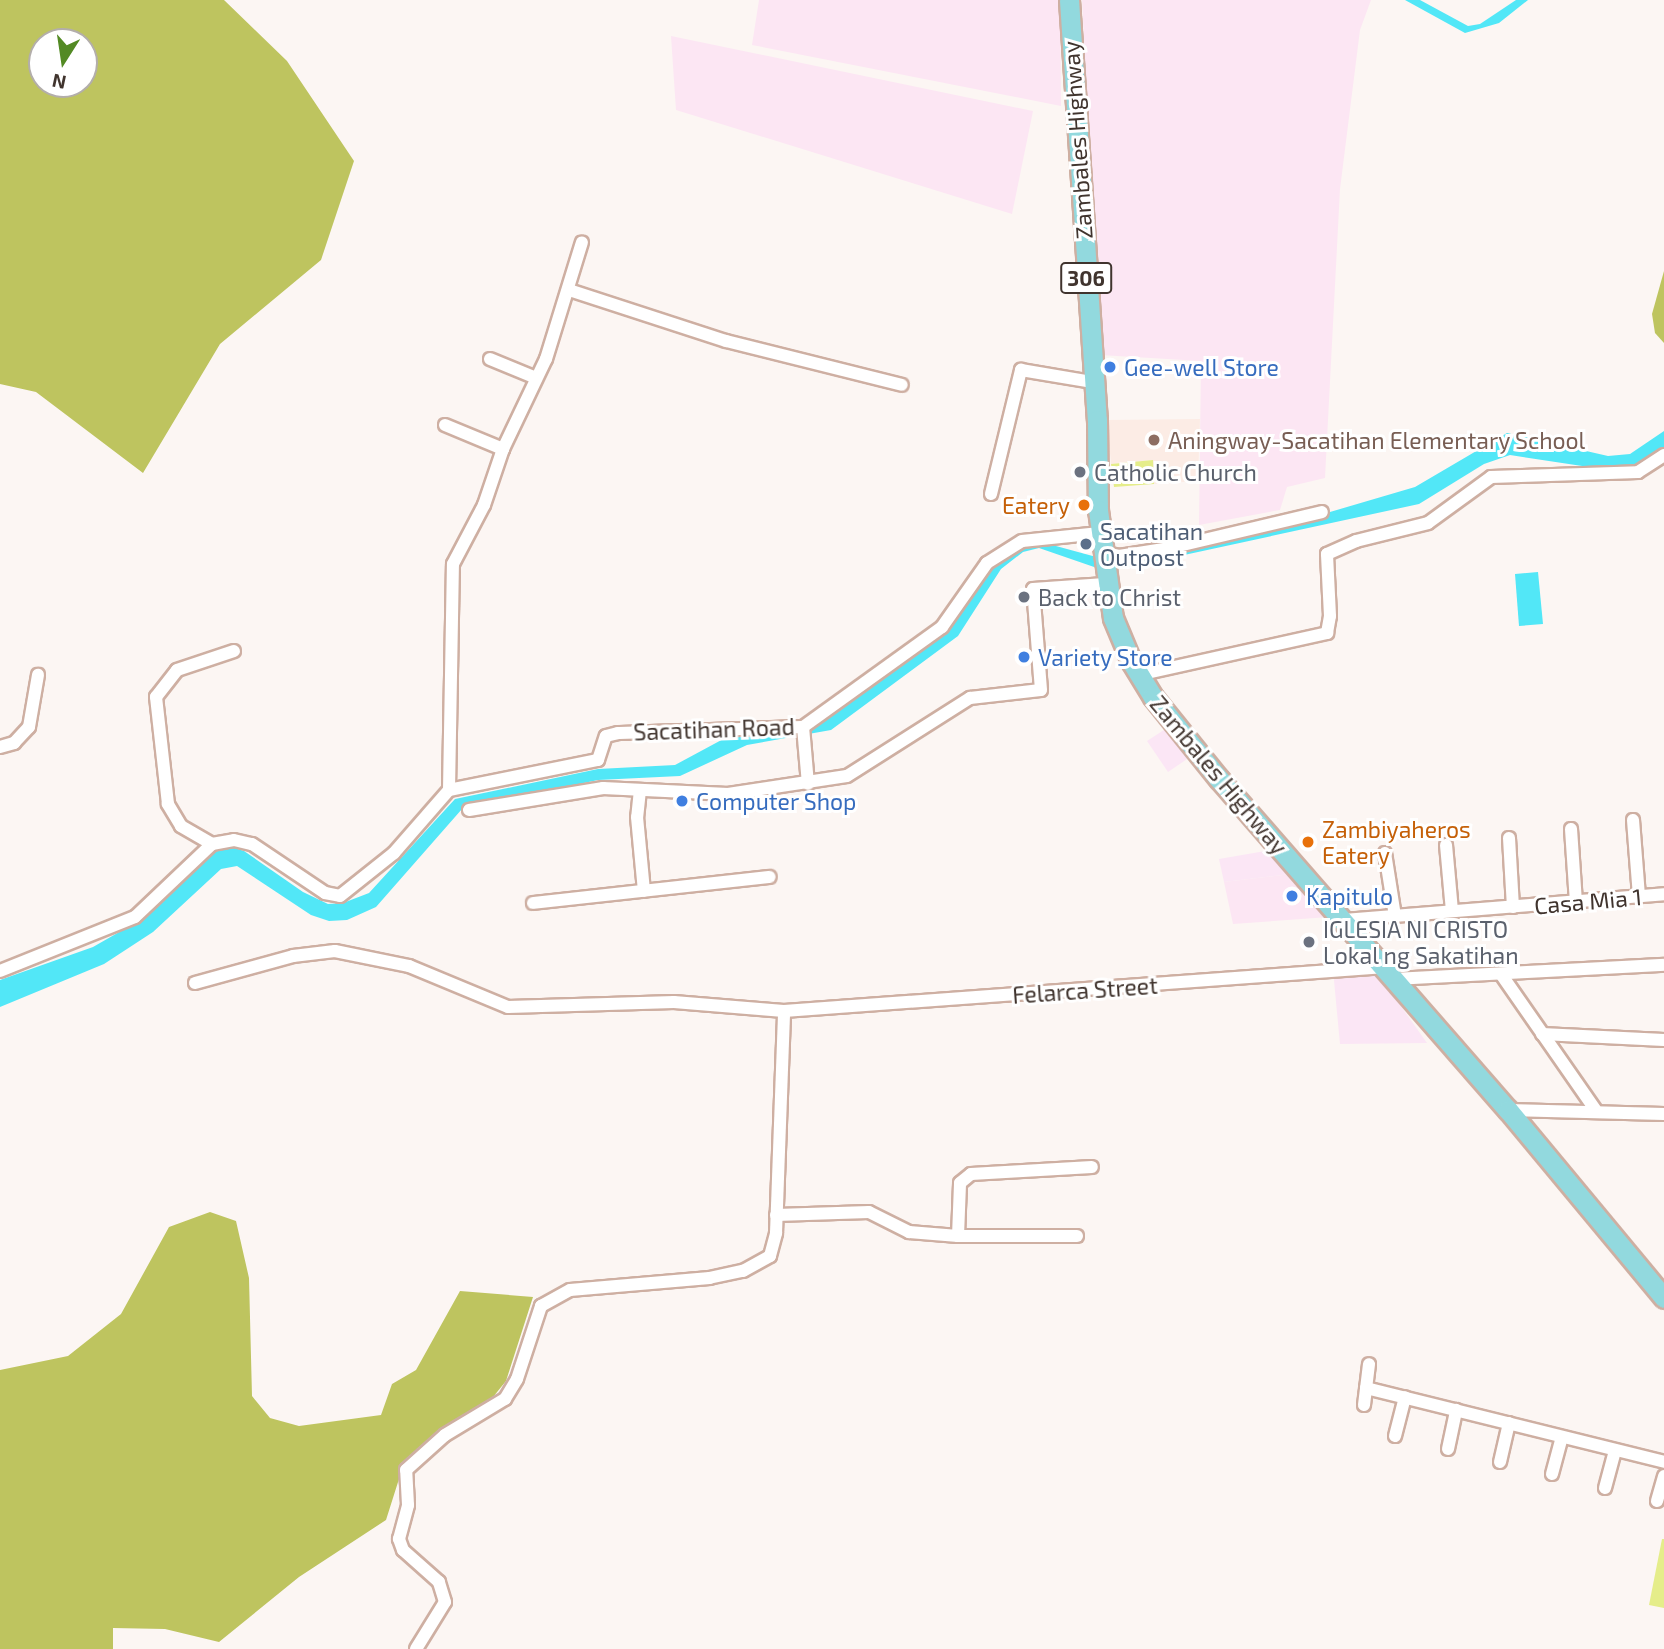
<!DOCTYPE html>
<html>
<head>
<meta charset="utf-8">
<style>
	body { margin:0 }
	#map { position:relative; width:1664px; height:1649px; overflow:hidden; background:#fcf6f3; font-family:"Exo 2",sans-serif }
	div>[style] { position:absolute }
	.commercial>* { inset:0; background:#fbe6f5 }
	.industrial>* { inset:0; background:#fce6f3 }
	.built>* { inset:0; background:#fcece5 }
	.green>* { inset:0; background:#e5ed8a }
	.forest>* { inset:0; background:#bec45f }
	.water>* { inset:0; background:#52e7f7 }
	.roads { filter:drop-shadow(2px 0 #ceafa2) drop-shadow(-2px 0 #ceafa2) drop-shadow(0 2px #ceafa2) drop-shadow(0 -2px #ceafa2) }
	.street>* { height:12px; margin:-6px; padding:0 6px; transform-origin:6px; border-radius:6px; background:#fff }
	.primary>* { height:19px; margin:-9.5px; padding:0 9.5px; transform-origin:9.5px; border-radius:9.5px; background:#92d9de }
	.dots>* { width:19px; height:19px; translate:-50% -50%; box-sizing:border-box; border:4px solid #fff; border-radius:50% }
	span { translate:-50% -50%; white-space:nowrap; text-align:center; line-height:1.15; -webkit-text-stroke:6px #fff; paint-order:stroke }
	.shield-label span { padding:2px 5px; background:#fff; border:2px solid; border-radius:5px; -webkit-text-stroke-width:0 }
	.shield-label { font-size:21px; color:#40342e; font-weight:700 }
	.street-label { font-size:23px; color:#40342e }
	.shop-label { font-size:23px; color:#366cbe }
	.left { translate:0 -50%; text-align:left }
	.education-label { font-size:23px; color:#785e54 }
	.worship-label { font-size:23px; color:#5b616d }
	.food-label { font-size:23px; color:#c56008 }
	.right { translate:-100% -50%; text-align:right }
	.service-label { font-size:23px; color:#4e5e75 }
	.north { position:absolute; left:28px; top:28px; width:70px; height:70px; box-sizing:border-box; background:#fff; border:2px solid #b3aeab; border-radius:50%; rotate:192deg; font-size:19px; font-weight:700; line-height:28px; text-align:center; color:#40342e }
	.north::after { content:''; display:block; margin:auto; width:24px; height:32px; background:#538a24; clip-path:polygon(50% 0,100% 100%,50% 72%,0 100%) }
</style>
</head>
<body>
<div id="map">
	<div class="commercial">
		<div style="clip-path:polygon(1170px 726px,1193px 755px,1168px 772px,1147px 741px)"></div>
		<div style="clip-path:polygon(1271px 850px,1291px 874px,1224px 882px,1219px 859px)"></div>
		<div style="clip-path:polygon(1374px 968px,1427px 1043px,1340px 1044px,1333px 970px)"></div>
	</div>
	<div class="industrial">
		<div style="clip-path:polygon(759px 0,1060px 0,1061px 106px,752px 45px)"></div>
		<div style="clip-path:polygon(1082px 0,1371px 0,1360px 30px,1340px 189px,1325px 478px,1287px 487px,1280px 510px,1199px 525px,1201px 361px,1100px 355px)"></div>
		<div style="clip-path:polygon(671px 36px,1033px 111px,1012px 214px,676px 110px)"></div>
		<div style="clip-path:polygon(1291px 874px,1329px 917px,1233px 924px,1224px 882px)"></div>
	</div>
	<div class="built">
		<div style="clip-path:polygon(1200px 419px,1198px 481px,1154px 484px,1153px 460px,1111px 464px,1107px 420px)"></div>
	</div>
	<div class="green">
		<div style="clip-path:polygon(1153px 460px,1154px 484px,1114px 487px,1111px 464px)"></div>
		<div style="clip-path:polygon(1662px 1539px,1664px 1539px,1664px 1608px,1649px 1605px)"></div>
	</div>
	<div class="forest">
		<div style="clip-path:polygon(evenodd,0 0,224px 0,287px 61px,354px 161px,321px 260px,220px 344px,143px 473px,36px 392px,0 384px,0 0,84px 42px,84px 84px,42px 84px,42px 42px,84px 42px)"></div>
		<div style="clip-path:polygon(1664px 271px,1664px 343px,1655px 333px,1652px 314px)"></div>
		<div style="clip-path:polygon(210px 1212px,236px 1221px,249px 1278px,252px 1396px,270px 1418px,299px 1426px,381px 1415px,392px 1384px,416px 1370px,460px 1291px,533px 1297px,506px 1381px,489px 1402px,438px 1431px,405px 1460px,386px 1520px,299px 1577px,219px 1642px,165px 1629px,113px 1628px,113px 1649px,0 1649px,0 1370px,68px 1356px,121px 1314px,169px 1227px)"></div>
	</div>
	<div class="water">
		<div style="clip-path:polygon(1405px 0,1420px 0,1468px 26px,1480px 24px,1516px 0,1528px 0,1499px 23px,1465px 33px)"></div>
		<div style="clip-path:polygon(1664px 431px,1664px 448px,1637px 466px,1602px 469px,1510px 455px,1484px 464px,1419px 504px,1124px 568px,1097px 568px,1039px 548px,1023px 552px,1001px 569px,958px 636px,831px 730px,747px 745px,680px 776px,598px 780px,462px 809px,376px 907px,347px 920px,329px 921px,311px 915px,237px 866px,221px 869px,153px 932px,104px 964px,0 1007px,0 980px,93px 947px,142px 919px,214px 852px,232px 847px,244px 851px,303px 892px,328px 904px,343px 903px,369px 893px,455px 799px,598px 769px,675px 765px,740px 730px,813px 721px,946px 631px,990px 562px,1022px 544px,1045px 543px,1100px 558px,1330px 512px,1415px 487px,1507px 433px,1608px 456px,1630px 454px)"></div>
		<div style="clip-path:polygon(1538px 572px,1543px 624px,1519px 626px,1515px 574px)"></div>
	</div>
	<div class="roads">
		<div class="street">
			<div style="left:569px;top:290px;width:165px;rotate:18deg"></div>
			<div style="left:726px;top:341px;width:181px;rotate:14deg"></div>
			<div style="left:490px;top:359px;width:50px;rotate:22.4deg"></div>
			<div style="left:445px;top:425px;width:63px;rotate:22.5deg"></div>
			<div style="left:991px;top:494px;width:128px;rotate:-76.4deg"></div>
			<div style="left:1021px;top:370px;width:73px;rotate:9.5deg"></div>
			<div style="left:1102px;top:552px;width:17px;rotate:13deg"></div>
			<div style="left:1119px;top:556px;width:52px;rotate:-8.9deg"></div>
			<div style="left:1170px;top:548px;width:156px;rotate:-13.3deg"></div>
			<div style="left:1138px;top:675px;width:194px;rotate:-12.5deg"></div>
			<div style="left:1327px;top:633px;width:17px;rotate:-80deg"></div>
			<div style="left:1330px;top:616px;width:62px;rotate:-92.8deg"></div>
			<div style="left:1327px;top:554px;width:32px;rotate:-24deg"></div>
			<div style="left:1356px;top:541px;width:74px;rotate:-14deg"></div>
			<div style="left:1428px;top:523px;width:78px;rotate:-36.1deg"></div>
			<div style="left:1491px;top:477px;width:147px;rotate:-1.9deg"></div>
			<div style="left:1638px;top:472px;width:31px;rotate:-33deg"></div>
			<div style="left:803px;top:727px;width:57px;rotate:85deg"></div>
			<div style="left:0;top:747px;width:15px;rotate:-16deg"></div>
			<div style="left:14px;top:743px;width:22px;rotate:-47deg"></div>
			<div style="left:29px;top:727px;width:53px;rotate:-80.2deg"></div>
			<div style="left:449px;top:790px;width:226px;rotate:-89deg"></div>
			<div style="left:453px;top:564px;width:67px;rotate:-62.3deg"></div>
			<div style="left:484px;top:505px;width:59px;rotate:-71.3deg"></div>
			<div style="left:503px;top:449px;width:100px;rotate:-64.5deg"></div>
			<div style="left:546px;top:359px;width:122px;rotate:-72.9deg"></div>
			<div style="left:640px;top:790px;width:27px;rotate:96deg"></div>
			<div style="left:637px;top:817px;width:74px;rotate:84.6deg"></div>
			<div style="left:469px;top:810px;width:136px;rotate:-9.3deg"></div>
			<div style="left:603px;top:788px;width:125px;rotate:2.7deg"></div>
			<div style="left:728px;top:794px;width:120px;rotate:-8.6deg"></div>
			<div style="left:847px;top:776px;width:146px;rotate:-32.4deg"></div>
			<div style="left:970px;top:698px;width:71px;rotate:-6.4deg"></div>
			<div style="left:1041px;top:690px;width:101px;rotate:-94.5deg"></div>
			<div style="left:1033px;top:589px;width:72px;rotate:-4deg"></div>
			<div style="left:1633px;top:820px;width:76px;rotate:85.5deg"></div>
			<div style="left:1571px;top:829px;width:73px;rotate:86.1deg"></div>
			<div style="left:1509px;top:838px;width:69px;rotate:86.7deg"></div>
			<div style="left:212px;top:844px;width:36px;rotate:-150deg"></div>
			<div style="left:181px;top:826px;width:26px;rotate:-121deg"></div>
			<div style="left:168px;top:804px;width:108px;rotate:-96.4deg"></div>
			<div style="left:156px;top:697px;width:34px;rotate:-52deg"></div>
			<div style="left:177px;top:670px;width:60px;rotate:-18.4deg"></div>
			<div style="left:1446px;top:845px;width:66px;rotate:84.8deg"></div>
			<div style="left:1385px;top:853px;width:64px;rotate:81deg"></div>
			<div style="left:533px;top:903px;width:238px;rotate:-6.3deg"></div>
			<div style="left:1344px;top:920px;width:321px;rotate:-4.6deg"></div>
			<div style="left:0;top:971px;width:145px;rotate:-21.8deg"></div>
			<div style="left:135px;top:917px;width:106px;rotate:-43.5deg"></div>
			<div style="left:212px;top:844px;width:22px;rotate:-10deg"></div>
			<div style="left:234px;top:840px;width:18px;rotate:13deg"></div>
			<div style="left:252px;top:844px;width:88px;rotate:33.9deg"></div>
			<div style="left:325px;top:893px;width:15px;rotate:11deg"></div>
			<div style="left:340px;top:896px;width:69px;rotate:-38.5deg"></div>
			<div style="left:394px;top:853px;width:84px;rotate:-48.9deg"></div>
			<div style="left:449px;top:790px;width:152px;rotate:-11.4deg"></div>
			<div style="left:598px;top:760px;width:25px;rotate:-72deg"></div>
			<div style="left:606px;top:736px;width:12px;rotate:-14deg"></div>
			<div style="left:618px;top:733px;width:185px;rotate:-1.9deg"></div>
			<div style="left:803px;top:727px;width:171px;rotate:-35.7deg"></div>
			<div style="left:942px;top:627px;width:78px;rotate:-54.9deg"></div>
			<div style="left:987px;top:563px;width:41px;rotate:-32.2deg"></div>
			<div style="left:1022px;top:541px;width:78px;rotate:-5.9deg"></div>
			<div style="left:1501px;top:974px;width:165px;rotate:55.2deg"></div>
			<div style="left:1395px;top:979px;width:269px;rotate:-3deg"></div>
			<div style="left:195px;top:983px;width:102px;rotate:-15.4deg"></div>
			<div style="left:293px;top:956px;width:42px;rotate:-6.8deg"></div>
			<div style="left:335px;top:951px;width:76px;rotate:11.5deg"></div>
			<div style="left:409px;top:966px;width:107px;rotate:22.5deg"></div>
			<div style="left:508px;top:1007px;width:166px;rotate:-1.7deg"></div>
			<div style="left:674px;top:1002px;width:110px;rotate:4.7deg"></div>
			<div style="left:784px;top:1011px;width:603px;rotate:-4.19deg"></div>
			<div style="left:1542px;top:1034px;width:122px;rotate:2.8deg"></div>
			<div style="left:1508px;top:1110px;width:156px;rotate:1.5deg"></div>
			<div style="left:776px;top:1215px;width:93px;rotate:-1.8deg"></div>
			<div style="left:869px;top:1212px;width:45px;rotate:26.6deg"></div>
			<div style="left:909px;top:1232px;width:49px;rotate:4.7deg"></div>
			<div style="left:958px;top:1236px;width:53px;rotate:-87.8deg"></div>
			<div style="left:960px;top:1183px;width:14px;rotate:-39deg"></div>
			<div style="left:971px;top:1174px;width:121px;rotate:-3.3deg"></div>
			<div style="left:958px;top:1236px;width:119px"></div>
			<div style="left:1366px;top:1388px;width:307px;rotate:13.9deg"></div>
			<div style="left:1364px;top:1405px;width:41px;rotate:-83deg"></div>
			<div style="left:1395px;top:1436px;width:40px;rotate:-75.6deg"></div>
			<div style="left:1448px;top:1449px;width:40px;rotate:-78deg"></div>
			<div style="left:1500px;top:1462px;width:40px;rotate:-77deg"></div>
			<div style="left:1552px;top:1474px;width:38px;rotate:-75deg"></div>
			<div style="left:1605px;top:1488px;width:39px;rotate:-75deg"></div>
			<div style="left:1657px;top:1501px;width:26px;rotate:-74deg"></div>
			<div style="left:416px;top:1649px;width:55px;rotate:-58.3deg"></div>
			<div style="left:445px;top:1602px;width:21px;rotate:-107deg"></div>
			<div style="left:439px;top:1582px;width:48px;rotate:-138.4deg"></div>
			<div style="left:403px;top:1550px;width:12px;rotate:-110deg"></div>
			<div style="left:399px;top:1539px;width:35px;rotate:-75deg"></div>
			<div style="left:408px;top:1505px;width:35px;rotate:-93deg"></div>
			<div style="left:406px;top:1470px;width:52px;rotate:-41.9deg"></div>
			<div style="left:445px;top:1435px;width:70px;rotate:-31deg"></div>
			<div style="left:505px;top:1399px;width:23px;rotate:-59deg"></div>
			<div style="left:517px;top:1379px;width:77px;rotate:-71.8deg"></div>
			<div style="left:541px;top:1306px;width:33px;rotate:-29deg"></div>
			<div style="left:570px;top:1290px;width:140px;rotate:-4.9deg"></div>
			<div style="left:709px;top:1278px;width:35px;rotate:-12deg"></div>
			<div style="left:743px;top:1271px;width:31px;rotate:-29deg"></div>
			<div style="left:770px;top:1256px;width:24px;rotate:-75deg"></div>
			<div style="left:776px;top:1233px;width:222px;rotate:-87.9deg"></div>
		</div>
		<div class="primary">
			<div style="left:1069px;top:0;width:421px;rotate:86.2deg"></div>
			<div style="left:1097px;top:420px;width:90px;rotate:89.4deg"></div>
			<div style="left:1098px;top:510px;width:109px;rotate:82.1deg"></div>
			<div style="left:1113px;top:618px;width:47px;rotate:67.3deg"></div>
			<div style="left:1131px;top:661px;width:42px;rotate:58.6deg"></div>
			<div style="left:1153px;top:697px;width:105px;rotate:51.2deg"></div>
			<div style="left:1219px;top:779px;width:439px;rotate:48.9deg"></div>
			<div style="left:1508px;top:1110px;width:244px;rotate:50.3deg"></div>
		</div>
	</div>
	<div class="dots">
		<div style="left:1110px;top:367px;background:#3f7fe0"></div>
		<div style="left:1154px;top:440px;background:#8d6e63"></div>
		<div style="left:1080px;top:472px;background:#6b7280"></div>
		<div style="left:1084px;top:505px;background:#e8710a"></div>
		<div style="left:1086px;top:544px;background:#5c6f8a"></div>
		<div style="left:1024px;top:597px;background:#6b7280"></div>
		<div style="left:1024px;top:657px;background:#3f7fe0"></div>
		<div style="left:682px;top:801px;background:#3f7fe0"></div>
		<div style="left:1308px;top:842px;background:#e8710a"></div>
		<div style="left:1292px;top:896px;background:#3f7fe0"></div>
		<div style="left:1309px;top:942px;background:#6b7280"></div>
	</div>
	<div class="shield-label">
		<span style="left:1086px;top:278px">306</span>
	</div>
	<div class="street-label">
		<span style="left:1077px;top:140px;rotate:-94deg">Zambales Highway</span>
		<span style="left:714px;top:729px;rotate:-2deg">Sacatihan Road</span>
		<span style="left:1219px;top:775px;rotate:50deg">Zambales Highway</span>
		<span style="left:1588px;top:901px;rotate:-5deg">Casa Mia 1</span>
		<span style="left:1085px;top:990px;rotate:-4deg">Felarca Street</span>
	</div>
	<div class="shop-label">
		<span class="left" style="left:1124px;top:367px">Gee-well Store</span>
		<span class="left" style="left:1038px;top:657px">Variety Store</span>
		<span class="left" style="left:696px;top:801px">Computer Shop</span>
		<span class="left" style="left:1306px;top:896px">Kapitulo</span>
	</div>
	<div class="education-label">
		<span class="left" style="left:1168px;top:440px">Aningway-Sacatihan Elementary School</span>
	</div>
	<div class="worship-label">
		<span class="left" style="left:1094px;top:472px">Catholic Church</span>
		<span class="left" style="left:1038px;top:597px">Back to Christ</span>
		<span class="left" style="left:1323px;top:942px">IGLESIA NI CRISTO<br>Lokal ng Sakatihan</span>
	</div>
	<div class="food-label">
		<span class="right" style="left:1070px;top:505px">Eatery</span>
		<span class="left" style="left:1322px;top:842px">Zambiyaheros<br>Eatery</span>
	</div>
	<div class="service-label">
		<span class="left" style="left:1100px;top:544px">Sacatihan<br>Outpost</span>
	</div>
	<div class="north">N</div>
</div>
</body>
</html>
